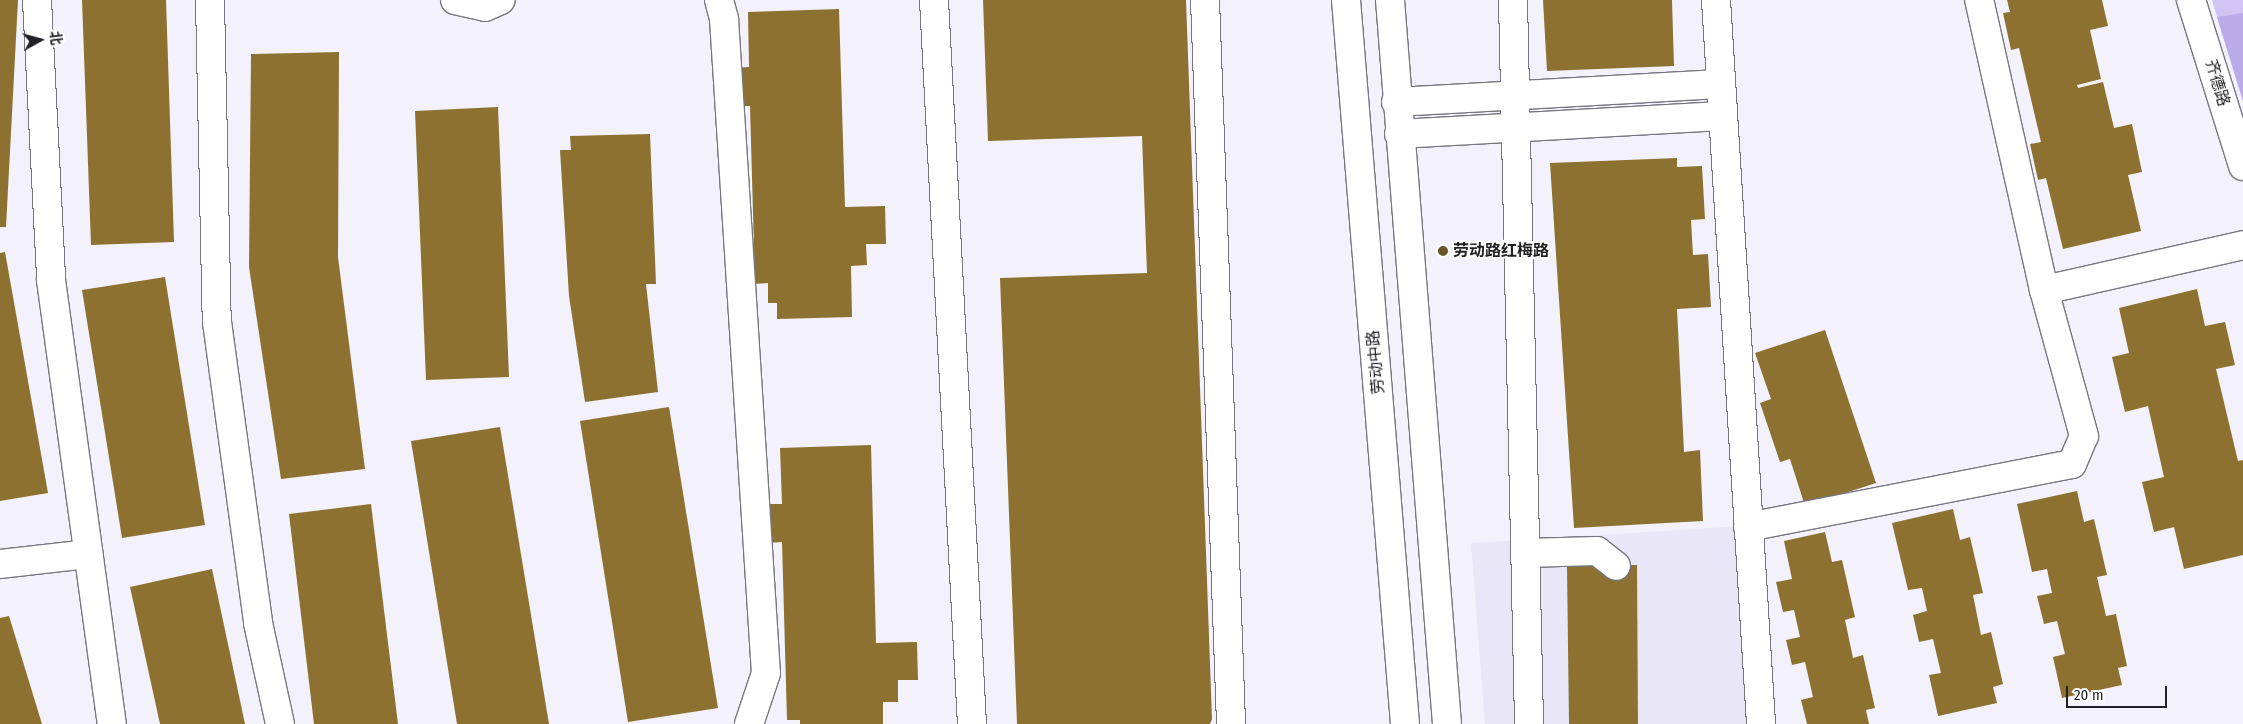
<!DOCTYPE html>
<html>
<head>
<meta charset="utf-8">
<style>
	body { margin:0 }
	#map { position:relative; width:2243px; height:724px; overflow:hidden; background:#f3f1fb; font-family:"Fira Sans Condensed","Noto Sans SC",sans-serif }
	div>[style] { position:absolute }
	.built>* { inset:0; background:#e9e6f7 }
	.green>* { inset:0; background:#cfc4f3 }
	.forest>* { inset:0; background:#baabe9 }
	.building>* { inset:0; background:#8d7131 }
	.roads { filter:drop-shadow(1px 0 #77767e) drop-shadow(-1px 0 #77767e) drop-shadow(0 1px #77767e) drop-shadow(0 -1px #77767e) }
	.minor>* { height:28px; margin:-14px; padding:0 14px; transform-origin:14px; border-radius:14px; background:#fff }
	.major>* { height:28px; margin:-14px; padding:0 14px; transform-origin:14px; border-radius:14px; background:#fff }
	.dots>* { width:14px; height:14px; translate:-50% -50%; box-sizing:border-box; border:2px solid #fff; border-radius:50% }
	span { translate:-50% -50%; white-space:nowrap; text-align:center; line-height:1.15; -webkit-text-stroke:4px #fff; paint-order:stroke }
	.street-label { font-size:16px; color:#201f23 }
	.poi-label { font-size:16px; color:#201f23; font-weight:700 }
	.left { translate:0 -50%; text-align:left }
	.north { position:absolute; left:15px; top:15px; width:50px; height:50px; -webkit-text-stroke:4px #fff; paint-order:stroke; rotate:83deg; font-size:14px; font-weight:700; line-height:20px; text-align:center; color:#201f23 }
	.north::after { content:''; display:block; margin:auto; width:18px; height:22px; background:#201f23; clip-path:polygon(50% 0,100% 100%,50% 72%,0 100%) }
	.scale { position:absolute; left:2066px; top:686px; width:101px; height:22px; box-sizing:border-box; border:2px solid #201f23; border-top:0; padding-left:6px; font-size:15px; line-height:18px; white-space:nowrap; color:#201f23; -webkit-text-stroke:4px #fff; paint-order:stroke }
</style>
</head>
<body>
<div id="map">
	<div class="built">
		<div style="clip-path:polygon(1743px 526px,1757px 724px,1485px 724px,1471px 543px)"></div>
	</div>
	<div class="green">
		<div style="clip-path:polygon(2212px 0,2243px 0,2243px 101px,2217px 17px)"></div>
	</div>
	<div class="forest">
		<div style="clip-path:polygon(2243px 13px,2243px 101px,2217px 17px)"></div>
	</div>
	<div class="building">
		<div style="clip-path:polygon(0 0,18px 0,6px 227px,0 227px)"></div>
		<div style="clip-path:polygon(82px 0,166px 0,174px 242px,91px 245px)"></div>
		<div style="clip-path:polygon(983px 0,1186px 0,1212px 719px,1210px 724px,1017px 724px,1000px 278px,1147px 273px,1142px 136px,988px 141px)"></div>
		<div style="clip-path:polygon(1543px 0,1672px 0,1674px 66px,1547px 71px)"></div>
		<div style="clip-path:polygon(2007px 0,2102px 0,2108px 26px,2090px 30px,2101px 79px,2077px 85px,2078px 88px,2103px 82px,2114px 128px,2132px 124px,2142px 172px,2128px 175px,2141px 231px,2063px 249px,2046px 178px,2038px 180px,2030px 144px,2041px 142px,2019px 48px,2011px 50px,2003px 13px,2010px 12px)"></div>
		<div style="clip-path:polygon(839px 9px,845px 207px,885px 206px,886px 244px,866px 244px,867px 265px,851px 266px,852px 317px,777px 319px,777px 303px,768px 303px,768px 283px,755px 284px,750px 106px,735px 106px,734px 68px,749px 67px,748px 12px)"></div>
		<div style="clip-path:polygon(339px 52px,338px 257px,365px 469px,281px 479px,249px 267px,251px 54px)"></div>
		<div style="clip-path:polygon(498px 107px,509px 377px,426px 380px,415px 111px)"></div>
		<div style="clip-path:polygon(650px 134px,656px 284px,646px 284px,658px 392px,585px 402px,569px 296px,560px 150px,571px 150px,570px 136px)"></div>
		<div style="clip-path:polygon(1677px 158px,1677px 167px,1702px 166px,1705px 219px,1691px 220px,1693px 255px,1708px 254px,1711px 307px,1677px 309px,1684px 452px,1700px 450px,1703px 521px,1574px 528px,1550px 163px)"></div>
		<div style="clip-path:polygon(5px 252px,48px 493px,0 501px,0 253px)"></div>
		<div style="clip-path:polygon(165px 277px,205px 525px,122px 538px,82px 290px)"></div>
		<div style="clip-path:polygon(2197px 289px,2205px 326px,2225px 322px,2235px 365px,2216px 369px,2238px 461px,2243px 460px,2243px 555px,2184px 569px,2174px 527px,2154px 532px,2142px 482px,2164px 477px,2148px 406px,2125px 412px,2112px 357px,2129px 353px,2119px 308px)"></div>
		<div style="clip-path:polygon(1825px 330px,1876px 483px,1805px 506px,1790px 459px,1780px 462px,1760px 403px,1771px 399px,1755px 353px)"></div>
		<div style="clip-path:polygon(669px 407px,718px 708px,628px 722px,580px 421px)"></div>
		<div style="clip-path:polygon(500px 427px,549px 724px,457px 724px,411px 441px)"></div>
		<div style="clip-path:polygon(871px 445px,876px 643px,917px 642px,918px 680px,898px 680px,898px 702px,883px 702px,883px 724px,800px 724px,800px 720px,787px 720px,782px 542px,767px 543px,766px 504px,782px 504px,780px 448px)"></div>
		<div style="clip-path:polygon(2077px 491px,2084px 522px,2094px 519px,2107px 575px,2097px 577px,2106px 616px,2116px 614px,2127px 666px,2118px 668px,2122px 685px,2062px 698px,2053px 657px,2065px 654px,2057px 621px,2044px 624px,2037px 596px,2052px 593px,2047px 569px,2032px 572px,2017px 504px)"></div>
		<div style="clip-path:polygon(371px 504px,398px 724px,314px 724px,289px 514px)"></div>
		<div style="clip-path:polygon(1953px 509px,1960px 540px,1970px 537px,1983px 593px,1973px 595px,1981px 635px,1991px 632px,2003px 684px,1993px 687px,1997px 703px,1938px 716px,1929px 675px,1941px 673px,1933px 639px,1919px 642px,1913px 615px,1927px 611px,1922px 588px,1908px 590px,1892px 523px)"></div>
		<div style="clip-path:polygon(1825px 532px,1832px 562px,1842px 560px,1855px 617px,1845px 620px,1853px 658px,1863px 655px,1875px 708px,1866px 710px,1869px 724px,1807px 724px,1801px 700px,1813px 697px,1805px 662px,1792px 665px,1786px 640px,1800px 637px,1794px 610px,1783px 612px,1776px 582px,1792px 579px,1784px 541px)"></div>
		<div style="clip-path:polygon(1637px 565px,1638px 724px,1569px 724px,1567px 566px)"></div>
		<div style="clip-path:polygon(212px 569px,245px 724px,160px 724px,130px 587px)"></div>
		<div style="clip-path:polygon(9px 616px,42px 724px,0 724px,0 618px)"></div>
	</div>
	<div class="roads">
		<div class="minor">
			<div style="left:37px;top:0;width:280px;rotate:87.1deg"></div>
			<div style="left:51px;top:280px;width:448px;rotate:82.2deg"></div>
			<div style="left:210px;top:0;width:322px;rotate:88.8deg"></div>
			<div style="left:217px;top:322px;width:304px;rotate:82.2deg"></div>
			<div style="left:258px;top:623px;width:103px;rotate:77.7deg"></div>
			<div style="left:455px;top:0;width:31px;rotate:13deg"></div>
			<div style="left:485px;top:7px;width:17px;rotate:-24deg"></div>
			<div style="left:719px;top:0;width:20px;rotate:75deg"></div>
			<div style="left:724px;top:19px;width:655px;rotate:86.33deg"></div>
			<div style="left:766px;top:673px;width:54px;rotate:108.4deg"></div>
			<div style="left:934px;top:0;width:725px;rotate:87deg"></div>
			<div style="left:1205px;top:0;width:724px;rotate:87.94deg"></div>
			<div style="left:1513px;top:0;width:724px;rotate:88.73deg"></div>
			<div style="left:1716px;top:0;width:725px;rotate:86.44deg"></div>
			<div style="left:2191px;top:0;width:174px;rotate:72.6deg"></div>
			<div style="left:1396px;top:102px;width:324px;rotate:-3.2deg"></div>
			<div style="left:1399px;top:134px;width:323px;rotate:-3.2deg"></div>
			<div style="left:2044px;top:290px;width:204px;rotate:-12.7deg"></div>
			<div style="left:1748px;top:527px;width:330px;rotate:-11deg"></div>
			<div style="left:2072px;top:464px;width:30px;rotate:-67deg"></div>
			<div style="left:2084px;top:436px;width:151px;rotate:-105.3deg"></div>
			<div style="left:2044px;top:290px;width:297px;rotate:-102.6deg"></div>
			<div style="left:1525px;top:553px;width:72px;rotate:-1.6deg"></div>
			<div style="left:1597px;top:551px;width:24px;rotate:38deg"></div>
			<div style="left:0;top:564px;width:89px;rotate:-6.5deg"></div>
		</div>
		<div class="major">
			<div style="left:1346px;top:0;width:726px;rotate:85.34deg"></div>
			<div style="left:1390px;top:0;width:726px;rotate:85.5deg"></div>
		</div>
	</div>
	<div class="dots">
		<div style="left:1443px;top:251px;background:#6b5524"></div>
	</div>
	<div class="street-label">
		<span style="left:2217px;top:83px;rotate:73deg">齐德路</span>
		<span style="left:1376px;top:362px;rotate:-95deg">劳动中路</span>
	</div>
	<div class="poi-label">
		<span class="left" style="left:1453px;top:251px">劳动路红梅路</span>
	</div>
	<div class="north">北</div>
	<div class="scale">20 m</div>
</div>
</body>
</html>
